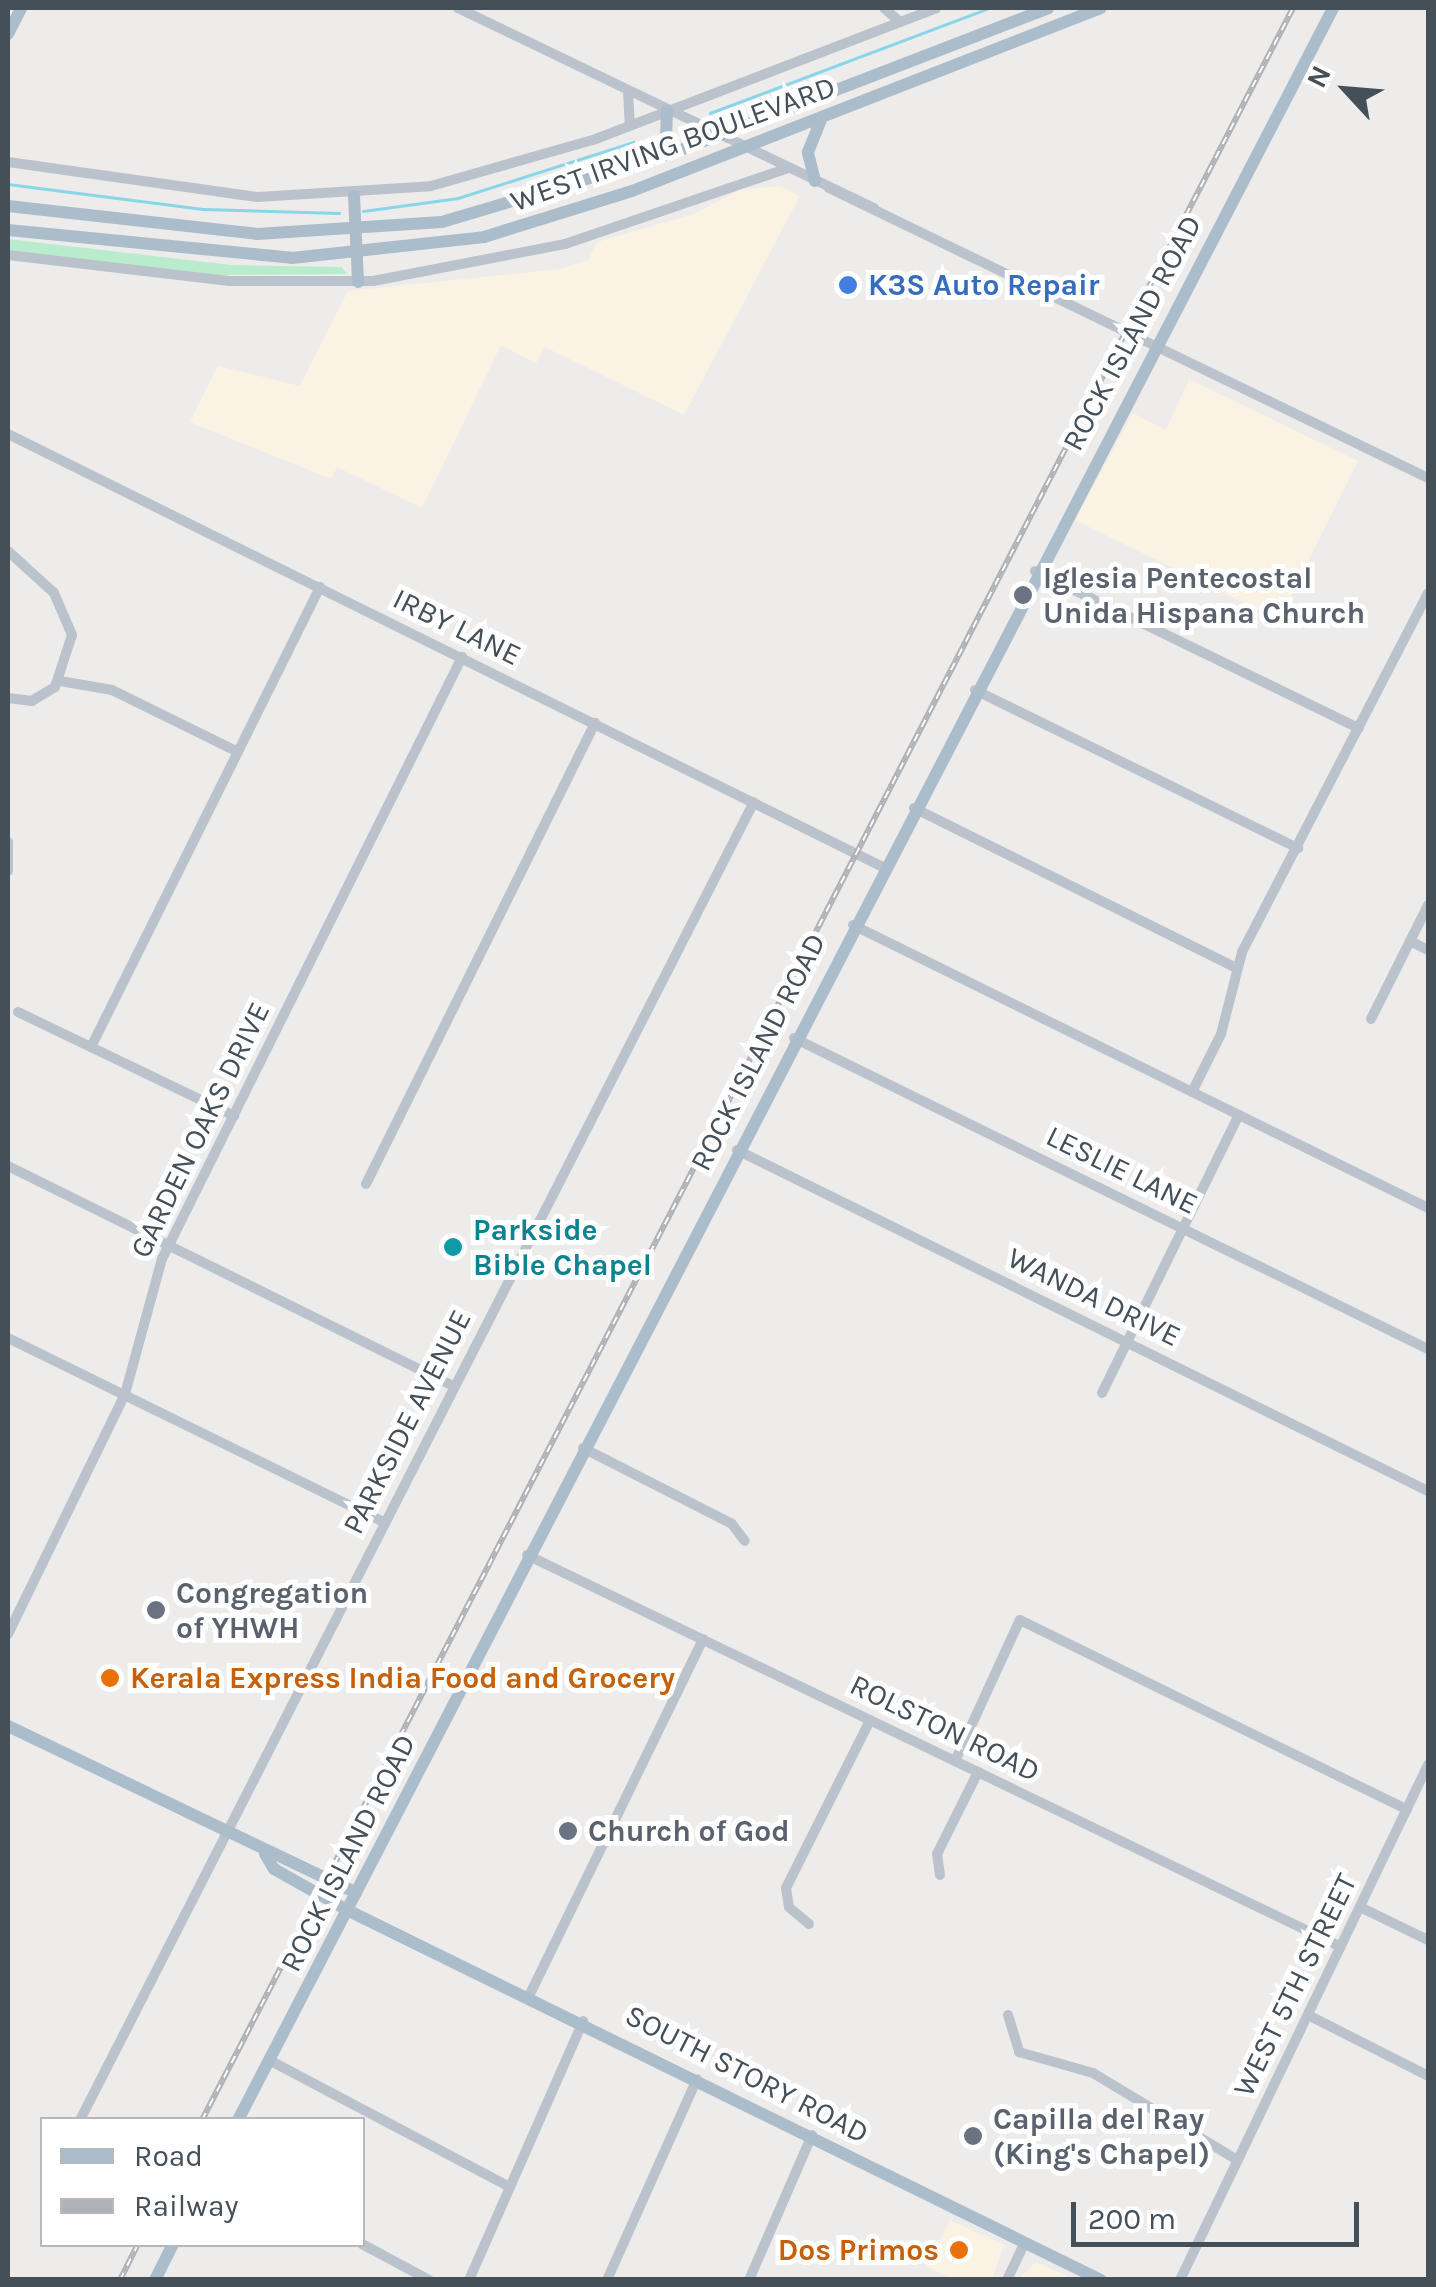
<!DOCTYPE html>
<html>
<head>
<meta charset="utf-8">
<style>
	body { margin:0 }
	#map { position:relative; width:1436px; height:2287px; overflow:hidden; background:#eeebeb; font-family:Karla,sans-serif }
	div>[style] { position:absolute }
	.commercial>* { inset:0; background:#faf3e3 }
	.green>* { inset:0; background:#b9eccc }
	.stream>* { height:2.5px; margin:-1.25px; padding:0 1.25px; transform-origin:1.25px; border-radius:1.25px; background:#88d6e8 }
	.minor>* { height:10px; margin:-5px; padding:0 5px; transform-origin:5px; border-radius:5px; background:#bac3cb }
	.major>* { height:12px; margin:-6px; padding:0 6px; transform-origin:6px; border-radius:6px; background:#abbcca }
	.rail>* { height:6px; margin-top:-3px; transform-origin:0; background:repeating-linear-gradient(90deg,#fff 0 8px,#aeb1b6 0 16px); box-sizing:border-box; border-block:2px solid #aeb1b6 }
	.dots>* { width:28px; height:28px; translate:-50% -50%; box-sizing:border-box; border:5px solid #fff; border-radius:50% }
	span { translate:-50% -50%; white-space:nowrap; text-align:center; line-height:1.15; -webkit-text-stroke:10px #fff; paint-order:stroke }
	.street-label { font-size:30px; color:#454f58 }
	.shop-label { font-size:30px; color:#366cbe; font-weight:700 }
	.left { translate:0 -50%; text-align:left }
	.worship-label { font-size:30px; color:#5b616d; font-weight:700 }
	.culture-label { font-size:30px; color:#0d838f; font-weight:700 }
	.food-label { font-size:30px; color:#c56008; font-weight:700 }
	.right { translate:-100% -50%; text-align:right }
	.frame { position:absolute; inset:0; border:10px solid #454f58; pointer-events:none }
	.legend { position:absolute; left:40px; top:2117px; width:325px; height:130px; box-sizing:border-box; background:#fff; border:2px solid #b5b9bc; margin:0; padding:12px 18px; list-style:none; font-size:30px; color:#454f58 }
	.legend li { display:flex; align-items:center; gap:20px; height:50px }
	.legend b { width:50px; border:2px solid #b5b9bc }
	.north { position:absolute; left:1296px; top:40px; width:100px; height:100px; -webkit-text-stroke:8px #fff; paint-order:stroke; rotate:296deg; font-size:28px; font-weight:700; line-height:40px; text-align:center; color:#454f58 }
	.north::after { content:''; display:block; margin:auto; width:35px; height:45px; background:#454f58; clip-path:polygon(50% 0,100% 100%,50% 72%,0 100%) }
	.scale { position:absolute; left:1071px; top:2202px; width:288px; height:45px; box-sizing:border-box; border:5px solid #454f58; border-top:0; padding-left:12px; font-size:30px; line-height:35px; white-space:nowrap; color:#454f58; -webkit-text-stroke:8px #fff; paint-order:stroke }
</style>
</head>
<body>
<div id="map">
	<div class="commercial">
		<div style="clip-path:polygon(780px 186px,800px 196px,684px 415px,545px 347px,536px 363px,501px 345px,422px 508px,337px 467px,331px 479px,190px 422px,218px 366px,300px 386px,348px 291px,560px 269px,588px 260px,597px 242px,694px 214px,739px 190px)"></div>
		<div style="clip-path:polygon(1189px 379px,1358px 461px,1279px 620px,1075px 520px,1133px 413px,1166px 430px)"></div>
		<div style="clip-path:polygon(950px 2220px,1004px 2245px,992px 2279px,953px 2279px,927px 2267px)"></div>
		<div style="clip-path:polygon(1036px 2262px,1073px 2279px,1019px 2279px)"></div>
	</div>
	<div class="green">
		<div style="clip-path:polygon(8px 239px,231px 265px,342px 267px,347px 274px,222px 275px,8px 251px)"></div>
	</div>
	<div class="stream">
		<div style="left:710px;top:113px;width:298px;rotate:-20.6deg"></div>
		<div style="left:8px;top:184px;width:198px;rotate:7.3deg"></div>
		<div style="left:204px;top:209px;width:135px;rotate:1.7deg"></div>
		<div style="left:363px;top:211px;width:96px;rotate:-7.8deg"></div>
		<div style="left:458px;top:198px;width:184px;rotate:-17.7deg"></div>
	</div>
	<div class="minor">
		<div style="left:458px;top:8px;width:462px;rotate:25.7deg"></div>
		<div style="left:884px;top:8px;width:21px;rotate:41deg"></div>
		<div style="left:628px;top:91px;width:34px;rotate:87deg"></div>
		<div style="left:8px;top:162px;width:252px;rotate:8deg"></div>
		<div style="left:258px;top:197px;width:173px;rotate:-3.6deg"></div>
		<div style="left:431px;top:186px;width:168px;rotate:-15.9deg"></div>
		<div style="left:593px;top:140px;width:368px;rotate:-21deg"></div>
		<div style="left:829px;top:188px;width:666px;rotate:25.83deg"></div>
		<div style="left:8px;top:255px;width:223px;rotate:6.7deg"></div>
		<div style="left:229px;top:281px;width:144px"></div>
		<div style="left:373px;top:281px;width:196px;rotate:-10.9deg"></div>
		<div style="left:565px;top:244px;width:236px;rotate:-18.8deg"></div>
		<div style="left:8px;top:434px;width:976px;rotate:26.33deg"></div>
		<div style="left:8px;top:551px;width:62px;rotate:42.4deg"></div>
		<div style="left:54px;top:593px;width:46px;rotate:66.8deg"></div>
		<div style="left:72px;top:635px;width:55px;rotate:108.1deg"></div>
		<div style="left:55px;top:687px;width:27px;rotate:149deg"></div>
		<div style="left:32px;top:701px;width:24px;rotate:-173deg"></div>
		<div style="left:1035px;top:571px;width:360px;rotate:25.9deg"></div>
		<div style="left:60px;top:681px;width:53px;rotate:9.8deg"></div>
		<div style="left:112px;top:690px;width:140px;rotate:26.2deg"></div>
		<div style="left:975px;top:690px;width:360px;rotate:26.1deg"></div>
		<div style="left:914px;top:808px;width:360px;rotate:26.4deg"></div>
		<div style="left:8px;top:842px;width:29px;rotate:90deg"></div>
		<div style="left:853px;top:925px;width:641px;rotate:26.21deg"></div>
		<div style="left:1410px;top:941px;width:20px;rotate:27deg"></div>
		<div style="left:18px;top:1012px;width:240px;rotate:25.7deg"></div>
		<div style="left:1371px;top:1019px;width:127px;rotate:-63.4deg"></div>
		<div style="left:794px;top:1038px;width:706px;rotate:26.13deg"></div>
		<div style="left:91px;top:1047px;width:514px;rotate:-63.53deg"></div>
		<div style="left:1192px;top:1092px;width:65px;rotate:-63.4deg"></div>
		<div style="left:1221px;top:1034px;width:85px;rotate:-75.6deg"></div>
		<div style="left:1242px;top:952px;width:404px;rotate:-62.6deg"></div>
		<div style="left:737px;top:1150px;width:771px;rotate:26.27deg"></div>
		<div style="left:8px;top:1166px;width:496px;rotate:26.3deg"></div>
		<div style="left:366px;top:1184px;width:515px;rotate:-63.58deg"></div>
		<div style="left:8px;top:1338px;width:418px;rotate:26.1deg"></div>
		<div style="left:1102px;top:1393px;width:310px;rotate:-63.8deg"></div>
		<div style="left:583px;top:1448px;width:167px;rotate:27deg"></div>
		<div style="left:732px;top:1524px;width:21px;rotate:53deg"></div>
		<div style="left:527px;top:1555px;width:903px;rotate:25.71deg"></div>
		<div style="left:8px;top:1634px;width:267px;rotate:-64deg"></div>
		<div style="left:125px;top:1394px;width:140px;rotate:-74.7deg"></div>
		<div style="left:162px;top:1259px;width:673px;rotate:-63.51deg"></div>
		<div style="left:955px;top:1761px;width:155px;rotate:-65.3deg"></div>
		<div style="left:1020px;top:1620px;width:431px;rotate:26.1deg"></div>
		<div style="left:940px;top:1875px;width:21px;rotate:-98deg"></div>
		<div style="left:937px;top:1854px;width:92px;rotate:-63.4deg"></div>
		<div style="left:1360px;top:1907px;width:76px;rotate:25.9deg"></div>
		<div style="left:809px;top:1924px;width:26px;rotate:-140deg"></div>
		<div style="left:789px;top:1907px;width:19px;rotate:-99deg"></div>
		<div style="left:786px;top:1888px;width:188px;rotate:-63.4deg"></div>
		<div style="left:530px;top:1994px;width:395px;rotate:-64deg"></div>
		<div style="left:1008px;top:2015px;width:39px;rotate:73deg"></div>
		<div style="left:1019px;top:2052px;width:77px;rotate:15.8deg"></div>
		<div style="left:1093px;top:2073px;width:168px;rotate:31.1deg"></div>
		<div style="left:1308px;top:2015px;width:135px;rotate:26.9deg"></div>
		<div style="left:269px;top:2060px;width:272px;rotate:27.8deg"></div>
		<div style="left:80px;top:2120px;width:1480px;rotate:-62.92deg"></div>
		<div style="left:362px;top:2244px;width:76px;rotate:28.2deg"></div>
		<div style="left:469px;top:2280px;width:283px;rotate:-66.2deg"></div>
		<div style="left:607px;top:2280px;width:220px;rotate:-65.9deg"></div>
		<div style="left:749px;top:2280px;width:158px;rotate:-66.5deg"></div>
		<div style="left:1007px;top:2280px;width:42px;rotate:-64.7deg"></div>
		<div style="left:1180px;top:2280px;width:572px;rotate:-64.29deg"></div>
	</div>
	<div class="major">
		<div style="left:8px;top:34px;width:29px;rotate:-63deg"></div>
		<div style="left:652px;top:158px;width:24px;rotate:-54deg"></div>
		<div style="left:666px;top:139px;width:28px;rotate:-88deg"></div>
		<div style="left:815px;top:181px;width:30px;rotate:-104deg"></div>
		<div style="left:808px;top:152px;width:37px;rotate:-68deg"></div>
		<div style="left:354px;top:196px;width:86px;rotate:87.3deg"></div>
		<div style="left:8px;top:206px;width:251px;rotate:6.4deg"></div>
		<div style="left:257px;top:234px;width:185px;rotate:-3.7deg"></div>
		<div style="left:442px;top:222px;width:241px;rotate:-16.6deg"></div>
		<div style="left:673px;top:153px;width:402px;rotate:-21.1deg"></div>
		<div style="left:8px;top:230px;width:285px;rotate:5.6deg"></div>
		<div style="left:292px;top:258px;width:193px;rotate:-6.2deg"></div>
		<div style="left:484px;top:237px;width:155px;rotate:-17.3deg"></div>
		<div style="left:632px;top:191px;width:503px;rotate:-21.32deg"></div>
		<div style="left:8px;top:1726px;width:386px;rotate:25.6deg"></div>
		<div style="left:265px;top:1854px;width:17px;rotate:59deg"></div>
		<div style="left:274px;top:1869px;width:84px;rotate:29.3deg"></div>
		<div style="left:347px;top:1910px;width:840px;rotate:26.14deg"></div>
		<div style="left:238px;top:2120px;width:2379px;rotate:-62.59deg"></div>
		<div style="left:155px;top:2280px;width:40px;rotate:-63.4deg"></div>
	</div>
	<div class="rail">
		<div style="left:202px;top:2120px;width:2377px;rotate:-62.68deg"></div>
		<div style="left:120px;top:2280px;width:40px;rotate:-63.4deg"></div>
	</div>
	<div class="dots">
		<div style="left:848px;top:285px;background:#3f7fe0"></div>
		<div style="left:1023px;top:595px;background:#6b7280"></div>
		<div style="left:453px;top:1247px;background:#0f9aa8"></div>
		<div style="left:156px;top:1610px;background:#6b7280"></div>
		<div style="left:110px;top:1678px;background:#e8710a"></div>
		<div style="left:568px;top:1831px;background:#6b7280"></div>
		<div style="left:973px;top:2136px;background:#6b7280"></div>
		<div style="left:959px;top:2250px;background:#e8710a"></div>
	</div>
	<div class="street-label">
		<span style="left:673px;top:144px;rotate:-20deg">WEST IRVING BOULEVARD</span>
		<span style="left:1132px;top:333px;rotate:-62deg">ROCK ISLAND ROAD</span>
		<span style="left:457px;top:627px;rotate:26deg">IRBY LANE</span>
		<span style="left:758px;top:1052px;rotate:-63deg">ROCK ISLAND ROAD</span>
		<span style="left:200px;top:1130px;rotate:-64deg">GARDEN OAKS DRIVE</span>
		<span style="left:1122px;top:1170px;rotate:26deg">LESLIE LANE</span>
		<span style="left:1094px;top:1297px;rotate:26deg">WANDA DRIVE</span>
		<span style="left:407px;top:1422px;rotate:-63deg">PARKSIDE AVENUE</span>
		<span style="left:945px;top:1728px;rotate:26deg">ROLSTON ROAD</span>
		<span style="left:348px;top:1853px;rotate:-63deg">ROCK ISLAND ROAD</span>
		<span style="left:1295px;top:1985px;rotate:-64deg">WEST 5TH STREET</span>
		<span style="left:747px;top:2074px;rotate:27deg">SOUTH STORY ROAD</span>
	</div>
	<div class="shop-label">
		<span class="left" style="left:868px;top:285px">K3S Auto Repair</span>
	</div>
	<div class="worship-label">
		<span class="left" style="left:1043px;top:595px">Iglesia Pentecostal<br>Unida Hispana Church</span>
		<span class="left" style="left:176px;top:1610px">Congregation<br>of YHWH</span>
		<span class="left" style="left:588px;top:1831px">Church of God</span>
		<span class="left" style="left:993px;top:2136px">Capilla del Ray<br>(King's Chapel)</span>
	</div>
	<div class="culture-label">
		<span class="left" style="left:473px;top:1247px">Parkside<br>Bible Chapel</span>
	</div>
	<div class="food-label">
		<span class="left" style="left:130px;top:1678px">Kerala Express India Food and Grocery</span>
		<span class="right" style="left:939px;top:2250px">Dos Primos</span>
	</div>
	<div class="frame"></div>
	<ul class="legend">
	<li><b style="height:12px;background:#abbcca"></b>Road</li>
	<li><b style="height:12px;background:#aeb1b6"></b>Railway</li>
	</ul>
	<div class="north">N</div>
	<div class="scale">200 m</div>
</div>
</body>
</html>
